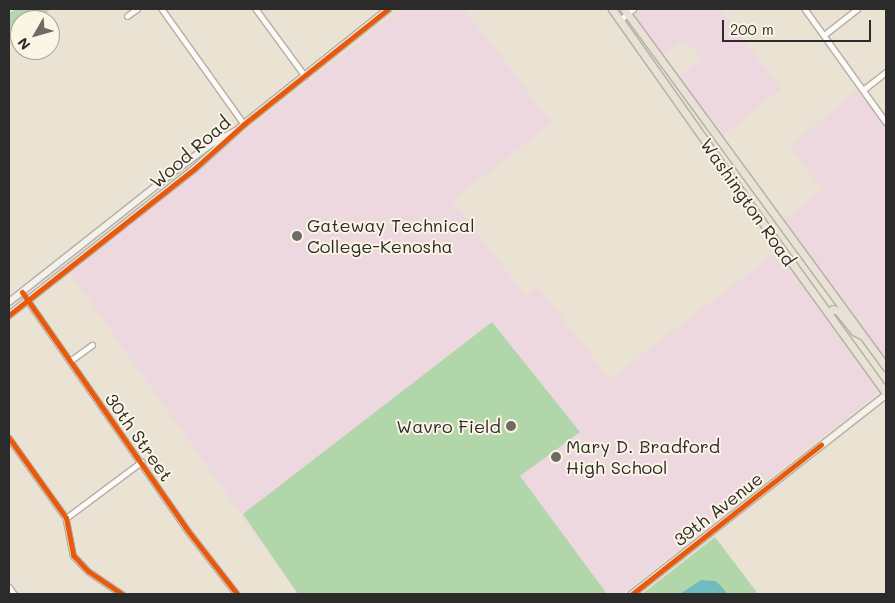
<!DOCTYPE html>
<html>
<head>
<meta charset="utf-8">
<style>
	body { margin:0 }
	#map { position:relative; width:895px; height:603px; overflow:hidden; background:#eae2d3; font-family:Mali,sans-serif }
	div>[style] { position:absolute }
	.built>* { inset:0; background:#ecd8de }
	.green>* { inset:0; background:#b1d6aa }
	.water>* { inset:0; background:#6fbbbf }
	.roads { filter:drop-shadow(1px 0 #b4afa6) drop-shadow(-1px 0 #b4afa6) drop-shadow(0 1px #b4afa6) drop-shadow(0 -1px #b4afa6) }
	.street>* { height:4.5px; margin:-2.25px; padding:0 2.25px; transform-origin:2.25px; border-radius:2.25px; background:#fcfbf8 }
	.secondary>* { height:6px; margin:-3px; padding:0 3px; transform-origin:3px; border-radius:3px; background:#f4f0ea }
	.primary>* { height:7px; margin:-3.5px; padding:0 3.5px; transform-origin:3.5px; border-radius:3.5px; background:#e8e1d5 }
	.cycleway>* { height:5px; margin:-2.5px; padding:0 2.5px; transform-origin:2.5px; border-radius:2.5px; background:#e8590c }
	.dots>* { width:14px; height:14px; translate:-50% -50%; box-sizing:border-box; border:2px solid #fcf5e5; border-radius:50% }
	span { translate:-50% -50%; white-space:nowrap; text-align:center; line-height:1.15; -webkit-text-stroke:4px #fcf5e5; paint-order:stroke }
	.street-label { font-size:18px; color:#2b2b2b }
	.poi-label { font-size:18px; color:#2b2b2b }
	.left { translate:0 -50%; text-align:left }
	.right { translate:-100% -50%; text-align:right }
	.frame { position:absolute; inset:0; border:10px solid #2b2b2b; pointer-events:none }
	.north { position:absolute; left:10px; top:10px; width:50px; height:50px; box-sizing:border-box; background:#fcf5e5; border:1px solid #a8a49b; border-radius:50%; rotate:232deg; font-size:14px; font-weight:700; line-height:20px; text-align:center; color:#2b2b2b }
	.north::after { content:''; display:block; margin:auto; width:18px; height:22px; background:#6e6b66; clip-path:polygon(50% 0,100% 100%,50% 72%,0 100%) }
	.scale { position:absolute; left:722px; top:20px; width:149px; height:22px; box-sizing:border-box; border:2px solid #2b2b2b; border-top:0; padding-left:6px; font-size:15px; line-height:18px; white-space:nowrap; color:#2b2b2b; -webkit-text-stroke:4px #fcf5e5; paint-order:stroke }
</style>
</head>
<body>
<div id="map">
	<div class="built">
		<div style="clip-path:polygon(401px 9px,464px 9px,552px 123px,452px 200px,525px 295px,538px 287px,610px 379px,778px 251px,877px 389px,876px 393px,869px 400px,622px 594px,298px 594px,69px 272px,180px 184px,223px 148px)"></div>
		<div style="clip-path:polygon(640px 9px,720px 9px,781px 89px,724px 135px,678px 78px,702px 59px,687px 42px,679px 43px,662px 57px,634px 17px)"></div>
		<div style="clip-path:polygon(858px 89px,886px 128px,886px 361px,784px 219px,822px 190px,790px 146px)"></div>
	</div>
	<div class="green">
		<div style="clip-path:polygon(17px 9px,51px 9px,36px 20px,20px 20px,20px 33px,9px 41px,9px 13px)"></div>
		<div style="clip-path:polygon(492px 322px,580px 432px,520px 476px,607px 594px,298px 594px,243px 514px)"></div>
		<div style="clip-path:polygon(715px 537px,758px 594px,642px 594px)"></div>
	</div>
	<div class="water">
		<div style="clip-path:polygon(701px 580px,716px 581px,728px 594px,680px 594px)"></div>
	</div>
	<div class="roads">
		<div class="street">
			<div style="left:162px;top:9px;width:141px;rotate:54.5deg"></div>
			<div style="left:256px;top:9px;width:83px;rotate:53.8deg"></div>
			<div style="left:805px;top:9px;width:139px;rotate:54.4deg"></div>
			<div style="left:127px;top:16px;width:12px;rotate:-35deg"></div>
			<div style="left:620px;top:20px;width:17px;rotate:-40deg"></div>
			<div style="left:824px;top:35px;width:42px;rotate:-38.2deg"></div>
			<div style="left:863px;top:90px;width:29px;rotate:-38deg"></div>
			<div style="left:22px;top:292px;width:291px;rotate:55.2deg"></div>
			<div style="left:188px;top:531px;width:80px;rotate:52.1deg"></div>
			<div style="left:70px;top:361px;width:27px;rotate:-36deg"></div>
			<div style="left:9px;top:438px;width:98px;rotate:54.5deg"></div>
			<div style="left:66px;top:518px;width:38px;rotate:79deg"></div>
			<div style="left:73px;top:555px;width:22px;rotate:47deg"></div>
			<div style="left:88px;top:571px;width:41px;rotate:34.1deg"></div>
			<div style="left:66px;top:518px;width:94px;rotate:-36.7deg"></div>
			<div style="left:9px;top:587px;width:9px;rotate:54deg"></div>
		</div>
		<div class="secondary">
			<div style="left:9px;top:302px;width:213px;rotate:-38.3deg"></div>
			<div style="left:176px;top:170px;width:44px;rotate:-36.6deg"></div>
			<div style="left:211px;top:144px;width:27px;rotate:-28deg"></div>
			<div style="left:9px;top:315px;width:236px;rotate:-38.3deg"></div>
			<div style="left:194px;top:169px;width:67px;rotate:-42deg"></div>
			<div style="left:244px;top:124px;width:184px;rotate:-38.6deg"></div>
			<div style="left:632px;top:594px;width:323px;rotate:-38.1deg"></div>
		</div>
		<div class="primary">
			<div style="left:612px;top:9px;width:279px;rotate:54.8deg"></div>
			<div style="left:773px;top:237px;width:193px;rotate:54.1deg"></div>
			<div style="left:624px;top:9px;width:444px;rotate:53.8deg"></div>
			<div style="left:828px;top:313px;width:6px;rotate:-39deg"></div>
			<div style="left:833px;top:309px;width:5px;rotate:22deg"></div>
			<div style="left:838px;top:311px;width:26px;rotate:51deg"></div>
			<div style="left:854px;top:331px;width:8px;rotate:30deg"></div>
		</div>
	</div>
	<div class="cycleway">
		<div style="left:22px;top:292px;width:291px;rotate:55.2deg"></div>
		<div style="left:188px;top:531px;width:80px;rotate:52.1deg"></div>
		<div style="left:9px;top:315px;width:236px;rotate:-38.3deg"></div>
		<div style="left:194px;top:169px;width:67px;rotate:-42deg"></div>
		<div style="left:244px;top:124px;width:184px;rotate:-38.6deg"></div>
		<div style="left:9px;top:438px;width:98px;rotate:54.5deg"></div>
		<div style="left:66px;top:518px;width:38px;rotate:79deg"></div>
		<div style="left:73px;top:555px;width:22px;rotate:47deg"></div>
		<div style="left:88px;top:571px;width:41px;rotate:34.1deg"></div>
		<div style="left:632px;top:594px;width:241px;rotate:-38.3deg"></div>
	</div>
	<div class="dots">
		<div style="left:297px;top:236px;background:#6e6b66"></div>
		<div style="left:511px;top:426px;background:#6e6b66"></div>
		<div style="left:556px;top:457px;background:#6e6b66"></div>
	</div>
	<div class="street-label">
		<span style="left:190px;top:152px;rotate:-41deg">Wood Road</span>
		<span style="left:748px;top:202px;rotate:55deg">Washington Road</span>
		<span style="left:139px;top:437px;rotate:55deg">30th Street</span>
		<span style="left:718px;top:509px;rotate:-38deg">39th Avenue</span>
	</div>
	<div class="poi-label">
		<span class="left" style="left:307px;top:236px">Gateway Technical<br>College-Kenosha</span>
		<span class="right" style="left:501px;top:426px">Wavro Field</span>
		<span class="left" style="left:566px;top:457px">Mary D. Bradford<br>High School</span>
	</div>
	<div class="frame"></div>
	<div class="north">N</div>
	<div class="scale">200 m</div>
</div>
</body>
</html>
